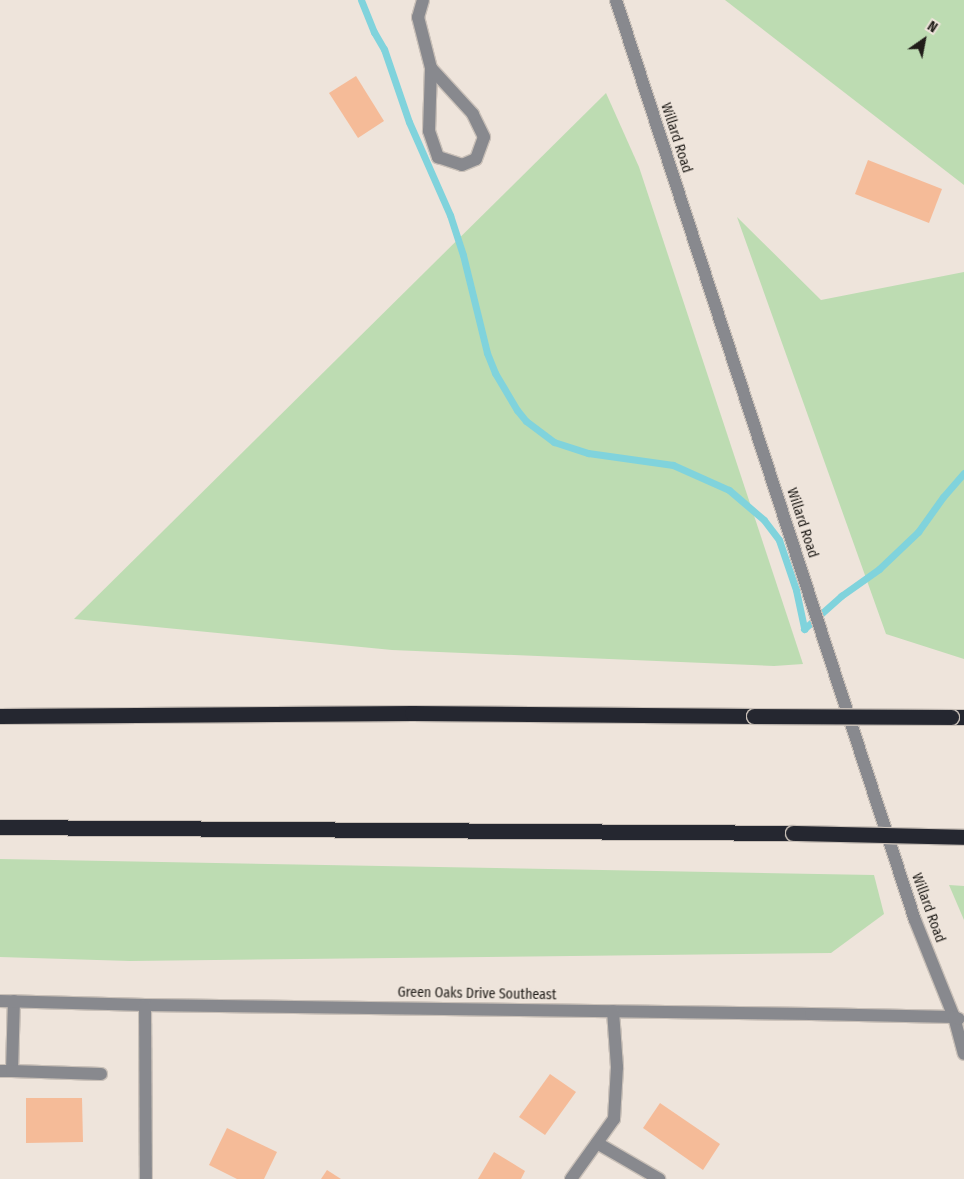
<!DOCTYPE html>
<html>
<head>
<meta charset="utf-8">
<style>
	body { margin:0 }
	#map { position:relative; width:964px; height:1179px; overflow:hidden; background:#eee4db; font-family:"Fira Sans Condensed",sans-serif }
	div>[style] { position:absolute }
	.green>* { inset:0; background:#bddcb2 }
	.stream>* { height:7px; margin:-3.5px; padding:0 3.5px; transform-origin:3.5px; border-radius:3.5px; background:#80d3dc }
	.building>* { inset:0; background:#f5bb98 }
	.roads { filter:drop-shadow(1px 0 #c9c0b8) drop-shadow(-1px 0 #c9c0b8) drop-shadow(0 1px #c9c0b8) drop-shadow(0 -1px #c9c0b8) }
	.service>* { height:12px; margin:-6px; padding:0 6px; transform-origin:6px; border-radius:6px; background:#88898e }
	.minor>* { height:12px; margin:-6px; padding:0 6px; transform-origin:6px; border-radius:6px; background:#88898e }
	.motorway>* { height:15px; margin:-7.5px; padding:0 7.5px; transform-origin:7.5px; border-radius:7.5px; background:#252730 }
	.bridges { filter:drop-shadow(1px 0 #c9c0b8) drop-shadow(-1px 0 #c9c0b8) drop-shadow(0 1px #c9c0b8) drop-shadow(0 -1px #c9c0b8) }
	.motorway-bridge>* { height:15px; margin:-7.5px; padding:0 7.5px; transform-origin:7.5px; border-radius:7.5px; background:#252730 }
	span { translate:-50% -50%; white-space:nowrap; text-align:center; line-height:1.15; -webkit-text-stroke:4px #eee4db; paint-order:stroke }
	.street-label { font-size:14px; color:#201d19 }
	.north { position:absolute; left:899px; top:15px; width:50px; height:50px; -webkit-text-stroke:4px #eee4db; paint-order:stroke; rotate:33deg; font-size:14px; font-weight:700; line-height:20px; text-align:center; color:#201d19 }
	.north::after { content:''; display:block; margin:auto; width:18px; height:22px; background:#201d19; clip-path:polygon(50% 0,100% 100%,50% 72%,0 100%) }
</style>
</head>
<body>
<div id="map">
	<div class="green">
		<div style="clip-path:polygon(725px 0,964px 0,964px 185px)"></div>
		<div style="clip-path:polygon(606px 93px,639px 167px,803px 664px,774px 666px,392px 650px,74px 619px)"></div>
		<div style="clip-path:polygon(737px 217px,821px 300px,964px 272px,964px 659px,886px 634px)"></div>
		<div style="clip-path:polygon(0 859px,874px 875px,884px 914px,831px 953px,130px 961px,0 957px)"></div>
		<div style="clip-path:polygon(949px 885px,964px 886px,964px 920px)"></div>
	</div>
	<div class="stream">
		<div style="left:361px;top:0;width:35px;rotate:68deg"></div>
		<div style="left:374px;top:32px;width:20px;rotate:60deg"></div>
		<div style="left:384px;top:49px;width:77px;rotate:71.1deg"></div>
		<div style="left:409px;top:122px;width:102px;rotate:66.2deg"></div>
		<div style="left:450px;top:215px;width:42px;rotate:72deg"></div>
		<div style="left:463px;top:255px;width:101px;rotate:76.2deg"></div>
		<div style="left:487px;top:353px;width:22px;rotate:68deg"></div>
		<div style="left:495px;top:373px;width:43px;rotate:59.3deg"></div>
		<div style="left:517px;top:410px;width:14px;rotate:51deg"></div>
		<div style="left:526px;top:421px;width:35px;rotate:37deg"></div>
		<div style="left:554px;top:442px;width:36px;rotate:18deg"></div>
		<div style="left:588px;top:453px;width:86px;rotate:8deg"></div>
		<div style="left:673px;top:465px;width:61px;rotate:24.1deg"></div>
		<div style="left:729px;top:490px;width:46px;rotate:40.6deg"></div>
		<div style="left:764px;top:520px;width:25px;rotate:53deg"></div>
		<div style="left:779px;top:540px;width:53px;rotate:71.2deg"></div>
		<div style="left:796px;top:590px;width:40px;rotate:78deg"></div>
		<div style="left:804px;top:629px;width:50px;rotate:-41.7deg"></div>
		<div style="left:841px;top:596px;width:47px;rotate:-35.4deg"></div>
		<div style="left:879px;top:569px;width:54px;rotate:-43.5deg"></div>
		<div style="left:918px;top:532px;width:43px;rotate:-54.5deg"></div>
		<div style="left:943px;top:497px;width:32px;rotate:-49deg"></div>
	</div>
	<div class="building">
		<div style="clip-path:polygon(356px 76px,384px 121px,358px 138px,329px 93px)"></div>
		<div style="clip-path:polygon(868px 160px,942px 189px,929px 223px,855px 194px)"></div>
		<div style="clip-path:polygon(550px 1074px,576px 1092px,545px 1135px,519px 1117px)"></div>
		<div style="clip-path:polygon(26px 1098px,82px 1098px,83px 1142px,26px 1143px)"></div>
		<div style="clip-path:polygon(660px 1103px,720px 1144px,703px 1170px,643px 1128px)"></div>
		<div style="clip-path:polygon(227px 1128px,277px 1152px,264px 1179px,237px 1179px,209px 1165px)"></div>
		<div style="clip-path:polygon(494px 1152px,525px 1171px,521px 1179px,478px 1179px)"></div>
		<div style="clip-path:polygon(327px 1170px,341px 1179px,321px 1179px)"></div>
	</div>
	<div class="roads">
		<div class="service">
			<div style="left:423px;top:0;width:18px;rotate:106deg"></div>
			<div style="left:418px;top:17px;width:53px;rotate:75.7deg"></div>
			<div style="left:431px;top:68px;width:63px;rotate:91.8deg"></div>
			<div style="left:429px;top:131px;width:28px;rotate:71deg"></div>
			<div style="left:438px;top:157px;width:25px;rotate:18deg"></div>
			<div style="left:462px;top:165px;width:15px;rotate:-23deg"></div>
			<div style="left:476px;top:159px;width:23px;rotate:-70deg"></div>
			<div style="left:484px;top:137px;width:25px;rotate:-116deg"></div>
			<div style="left:473px;top:114px;width:62px;rotate:-132.4deg"></div>
			<div style="left:0;top:1071px;width:12px"></div>
			<div style="left:12px;top:1071px;width:70px;rotate:-88.4deg"></div>
			<div style="left:12px;top:1071px;width:89px;rotate:1.9deg"></div>
			<div style="left:597px;top:1143px;width:72px;rotate:30.1deg"></div>
		</div>
		<div class="minor">
			<div style="left:616px;top:0;width:967px;rotate:72deg"></div>
			<div style="left:915px;top:920px;width:105px;rotate:68.1deg"></div>
			<div style="left:954px;top:1017px;width:38px;rotate:75deg"></div>
			<div style="left:0;top:1001px;width:145px;rotate:1.6deg"></div>
			<div style="left:145px;top:1005px;width:666px;rotate:0.77deg"></div>
			<div style="left:811px;top:1014px;width:143px;rotate:1.2deg"></div>
			<div style="left:954px;top:1017px;width:5px;rotate:22deg"></div>
			<div style="left:145px;top:1005px;width:174px;rotate:89.7deg"></div>
			<div style="left:571px;top:1179px;width:74px;rotate:-54.4deg"></div>
			<div style="left:614px;top:1119px;width:52px;rotate:-86.7deg"></div>
			<div style="left:617px;top:1067px;width:56px;rotate:-94.1deg"></div>
		</div>
		<div class="motorway">
			<div style="left:0;top:716px;width:412px;rotate:-0.4deg"></div>
			<div style="left:412px;top:713px;width:342px;rotate:0.5deg"></div>
			<div style="left:951px;top:717px;width:13px"></div>
			<div style="left:0;top:827px;width:793px;rotate:0.43deg"></div>
		</div>
	</div>
	<div class="bridges">
		<div class="motorway-bridge">
			<div style="left:754px;top:716px;width:197px;rotate:0.3deg"></div>
			<div style="left:793px;top:833px;width:171px;rotate:1.3deg"></div>
		</div>
	</div>
	<div class="street-label">
		<span style="left:676px;top:138px;rotate:72deg">Willard Road</span>
		<span style="left:802px;top:523px;rotate:72deg">Willard Road</span>
		<span style="left:928px;top:908px;rotate:70deg">Willard Road</span>
		<span style="left:477px;top:994px;rotate:1deg">Green Oaks Drive Southeast</span>
	</div>
	<div class="north">N</div>
</div>
</body>
</html>
